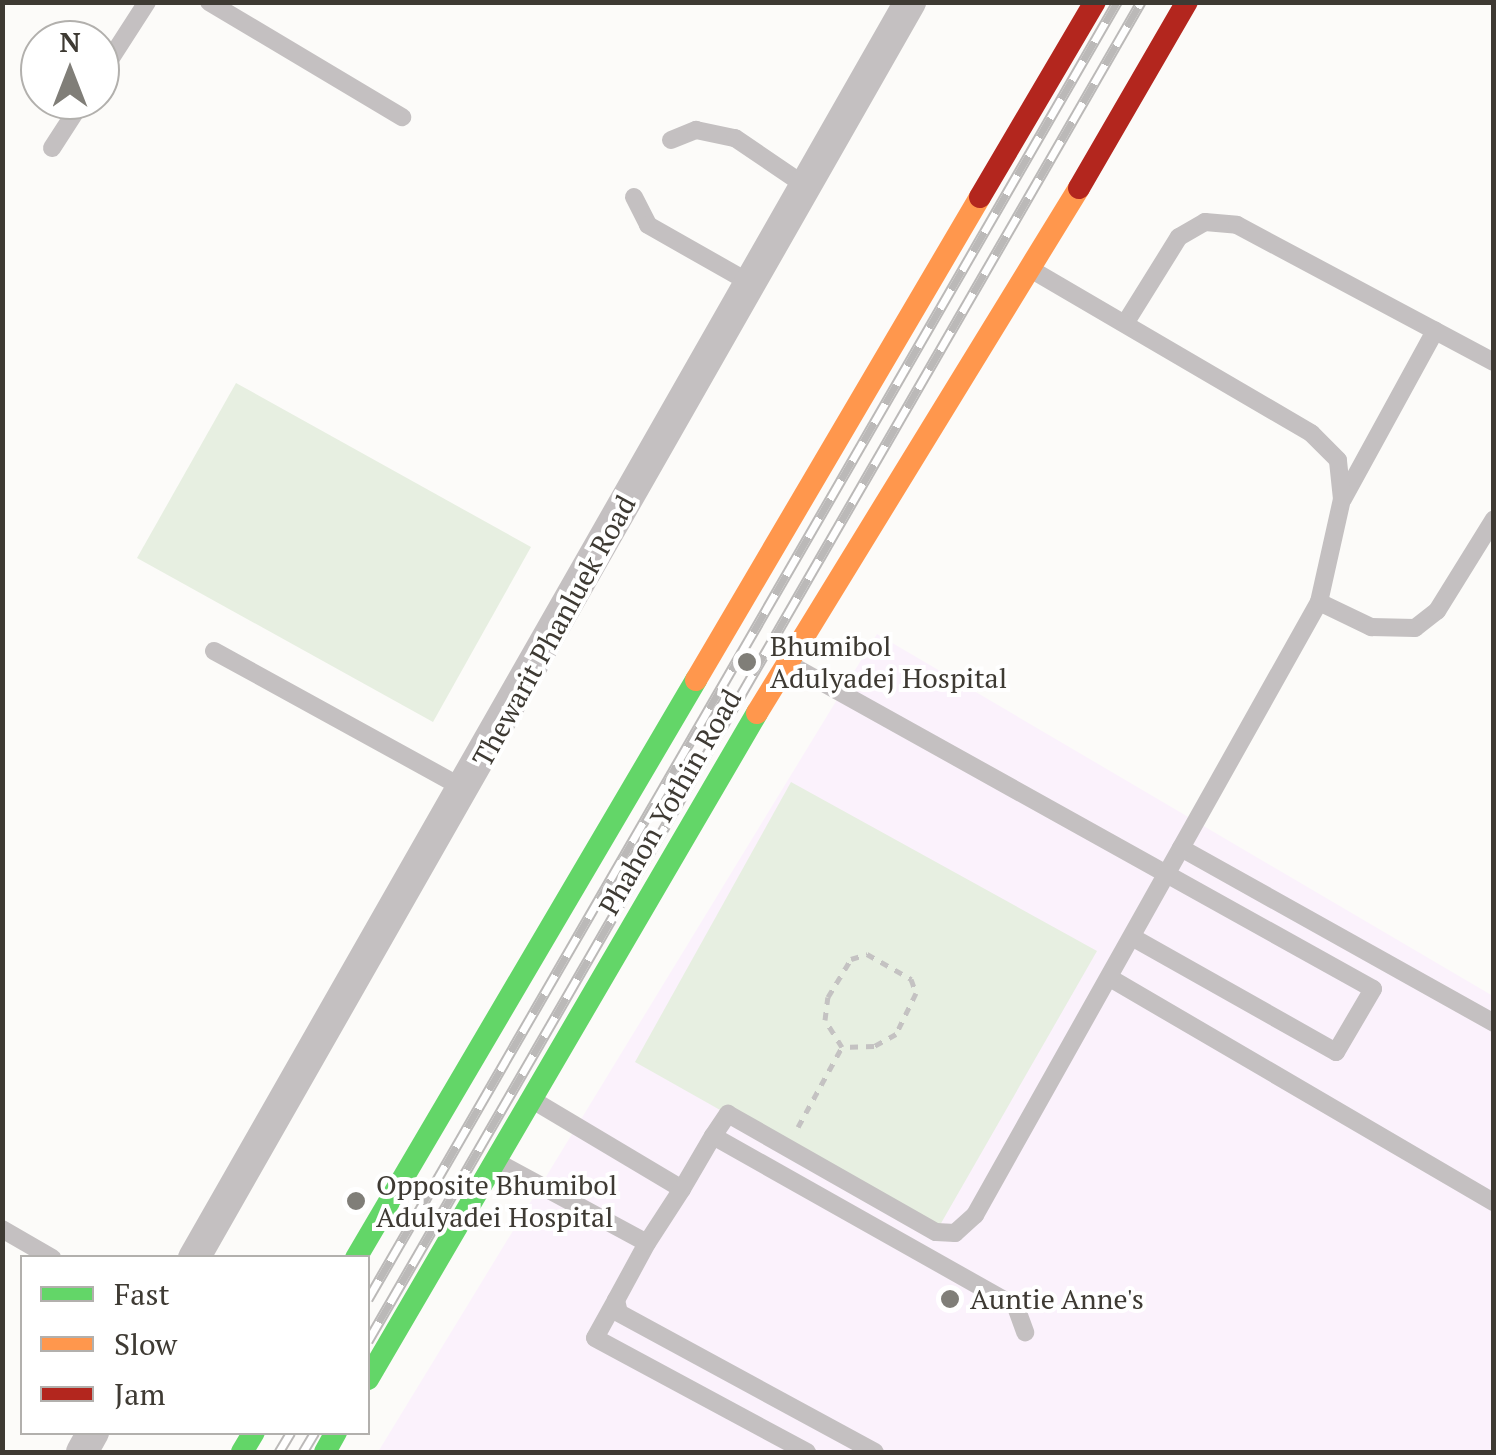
<!DOCTYPE html>
<html>
<head>
<meta charset="utf-8">
<style>
	body { margin:0 }
	#map { position:relative; width:1496px; height:1455px; overflow:hidden; background:#fcfbf9; font-family:"PT Serif",serif }
	div>[style] { position:absolute }
	.medical>* { inset:0; background:#fbf2fc }
	.green>* { inset:0; background:#e7efe1 }
	.path>* { height:5px; margin-top:-2.5px; transform-origin:0; background:repeating-linear-gradient(90deg,#c4c2c2 0 8px,transparent 0 16px) }
	.lane>* { height:18px; margin:-9px; padding:0 9px; transform-origin:9px; border-radius:9px; background:#c4c0c1 }
	.street>* { height:32px; margin:-16px; padding:0 16px; transform-origin:16px; border-radius:16px; background:#c4c0c1 }
	.fast>* { height:22px; margin:-11px; padding:0 11px; transform-origin:11px; border-radius:11px; background:#63d668 }
	.slow>* { height:22px; margin:-11px; padding:0 11px; transform-origin:11px; border-radius:11px; background:#ff974d }
	.jam>* { height:22px; margin:-11px; padding:0 11px; transform-origin:11px; border-radius:11px; background:#b3261e }
	.rail>* { height:11px; margin-top:-5.5px; transform-origin:0; background:repeating-linear-gradient(90deg,#fff 0 22px,#bbb9b8 0 44px); box-sizing:border-box; border-block:2px solid #bbb9b8 }
	.dots>* { width:28px; height:28px; translate:-50% -50%; box-sizing:border-box; border:5px solid #fff; border-radius:50% }
	span { translate:-50% -50%; white-space:nowrap; text-align:center; line-height:1.15; -webkit-text-stroke:8px #fff; paint-order:stroke }
	.street-label { font-size:28px; color:#3e3a33 }
	.poi-label { font-size:28px; color:#3e3a33 }
	.left { translate:0 -50%; text-align:left }
	.frame { position:absolute; inset:0; border:5px solid #3e3a33; pointer-events:none }
	.legend { position:absolute; left:20px; top:1255px; width:350px; height:180px; box-sizing:border-box; background:#fff; border:2px solid #b2b0ad; margin:0; padding:12px 18px; list-style:none; font-size:30px; color:#3e3a33 }
	.legend li { display:flex; align-items:center; gap:20px; height:50px }
	.legend b { width:50px; border:2px solid #b2b0ad }
	.north { position:absolute; left:20px; top:20px; width:100px; height:100px; box-sizing:border-box; background:#fff; border:2px solid #b2b0ad; border-radius:50%; rotate:0deg; font-size:28px; font-weight:700; line-height:40px; text-align:center; color:#3e3a33 }
	.north::after { content:''; display:block; margin:auto; width:35px; height:45px; background:#807e78; clip-path:polygon(50% 0,100% 100%,50% 72%,0 100%) }
</style>
</head>
<body>
<div id="map">
	<div class="medical">
		<div style="clip-path:polygon(877px 634px,1493px 996px,1493px 1452px,378px 1452px)"></div>
	</div>
	<div class="green">
		<div style="clip-path:polygon(236px 383px,531px 547px,433px 722px,137px 558px)"></div>
		<div style="clip-path:polygon(791px 782px,1097px 951px,936px 1232px,635px 1062px)"></div>
	</div>
	<div class="path">
		<div style="left:798px;top:1127px;width:91px;rotate:-61.2deg"></div>
		<div style="left:842px;top:1047px;width:32px;rotate:-122deg"></div>
		<div style="left:825px;top:1020px;width:23px;rotate:-83deg"></div>
		<div style="left:828px;top:997px;width:44px;rotate:-58.8deg"></div>
		<div style="left:851px;top:959px;width:17px;rotate:-17deg"></div>
		<div style="left:867px;top:954px;width:51px;rotate:29.6deg"></div>
		<div style="left:911px;top:979px;width:15px;rotate:70deg"></div>
		<div style="left:916px;top:993px;width:46px;rotate:116deg"></div>
		<div style="left:896px;top:1034px;width:25px;rotate:151deg"></div>
		<div style="left:874px;top:1046px;width:32px;rotate:178deg"></div>
	</div>
	<div class="lane">
		<div style="left:209px;top:2px;width:225px;rotate:30.8deg"></div>
		<div style="left:100px;top:75px;width:87px;rotate:-57.2deg"></div>
		<div style="left:671px;top:140px;width:27px;rotate:-22deg"></div>
		<div style="left:696px;top:130px;width:40px;rotate:12deg"></div>
		<div style="left:735px;top:138px;width:87px;rotate:34.2deg"></div>
		<div style="left:52px;top:148px;width:57px;rotate:-57.1deg"></div>
		<div style="left:634px;top:197px;width:31px;rotate:63deg"></div>
		<div style="left:648px;top:225px;width:117px;rotate:29.6deg"></div>
		<div style="left:1126px;top:322px;width:100px;rotate:-58.1deg"></div>
		<div style="left:1179px;top:237px;width:30px;rotate:-30deg"></div>
		<div style="left:1205px;top:222px;width:32px;rotate:5deg"></div>
		<div style="left:1237px;top:225px;width:291px;rotate:28.1deg"></div>
		<div style="left:1343px;top:499px;width:192px;rotate:-61.3deg"></div>
		<div style="left:1319px;top:602px;width:58px;rotate:25.7deg"></div>
		<div style="left:1371px;top:627px;width:44px;rotate:1.3deg"></div>
		<div style="left:1415px;top:628px;width:28px;rotate:-38deg"></div>
		<div style="left:1437px;top:611px;width:108px;rotate:-58.2deg"></div>
		<div style="left:214px;top:651px;width:286px;rotate:28.8deg"></div>
		<div style="left:791px;top:665px;width:666px;rotate:29.1deg"></div>
		<div style="left:1373px;top:989px;width:73px;rotate:120.4deg"></div>
		<div style="left:1336px;top:1052px;width:234px;rotate:-150.6deg"></div>
		<div style="left:1181px;top:848px;width:359px;rotate:29.2deg"></div>
		<div style="left:1110px;top:978px;width:445px;rotate:30.3deg"></div>
		<div style="left:536px;top:1102px;width:170px;rotate:30.8deg"></div>
		<div style="left:682px;top:1189px;width:61px;rotate:-59.7deg"></div>
		<div style="left:713px;top:1136px;width:348px;rotate:29.4deg"></div>
		<div style="left:1016px;top:1307px;width:27px;rotate:70deg"></div>
		<div style="left:713px;top:1136px;width:27px;rotate:-56deg"></div>
		<div style="left:728px;top:1114px;width:239px;rotate:29.6deg"></div>
		<div style="left:936px;top:1232px;width:19px;rotate:3deg"></div>
		<div style="left:955px;top:1233px;width:27px;rotate:-42deg"></div>
		<div style="left:975px;top:1215px;width:703px;rotate:-60.7deg"></div>
		<div style="left:1319px;top:602px;width:106px;rotate:-77.4deg"></div>
		<div style="left:1342px;top:499px;width:39px;rotate:-96deg"></div>
		<div style="left:1338px;top:460px;width:38px;rotate:-135deg"></div>
		<div style="left:1311px;top:433px;width:321px;rotate:-149.7deg"></div>
		<div style="left:499px;top:1163px;width:168px;rotate:28.4deg"></div>
		<div style="left:647px;top:1243px;width:65px;rotate:118.5deg"></div>
		<div style="left:616px;top:1300px;width:13px;rotate:77deg"></div>
		<div style="left:619px;top:1313px;width:291px;rotate:28.5deg"></div>
		<div style="left:2px;top:1229px;width:58px;rotate:30.1deg"></div>
		<div style="left:647px;top:1243px;width:64px;rotate:-57.1deg"></div>
		<div style="left:616px;top:1300px;width:43px;rotate:118.9deg"></div>
		<div style="left:595px;top:1338px;width:241px;rotate:28.3deg"></div>
	</div>
	<div class="street">
		<div style="left:194px;top:1258px;width:1446px;rotate:-60.31deg"></div>
		<div style="left:82px;top:1452px;width:23px;rotate:-61deg"></div>
	</div>
	<div class="fast">
		<div style="left:356px;top:1258px;width:671px;rotate:-59.53deg"></div>
		<div style="left:368px;top:1379px;width:771px;rotate:-59.71deg"></div>
		<div style="left:242px;top:1452px;width:23px;rotate:-59deg"></div>
		<div style="left:325px;top:1452px;width:23px;rotate:-61deg"></div>
	</div>
	<div class="slow">
		<div style="left:696px;top:680px;width:560px;rotate:-59.54deg"></div>
		<div style="left:757px;top:713px;width:616px;rotate:-58.48deg"></div>
	</div>
	<div class="jam">
		<div style="left:1079px;top:188px;width:215px;rotate:-59.9deg"></div>
		<div style="left:980px;top:197px;width:226px;rotate:-59.5deg"></div>
	</div>
	<div class="rail">
		<div style="left:368px;top:1299px;width:1498px;rotate:-59.99deg"></div>
		<div style="left:368px;top:1341px;width:1546px;rotate:-60deg"></div>
		<div style="left:279px;top:1452px;width:23px;rotate:-59deg"></div>
		<div style="left:303px;top:1452px;width:23px;rotate:-59deg"></div>
	</div>
	<div class="dots">
		<div style="left:747px;top:662px;background:#807e78"></div>
		<div style="left:356px;top:1201px;background:#807e78"></div>
		<div style="left:950px;top:1299px;background:#807e78"></div>
	</div>
	<div class="street-label">
		<span style="left:554px;top:631px;rotate:-61deg">Thewarit Phanluek Road</span>
		<span style="left:670px;top:802px;rotate:-60deg">Phahon Yothin Road</span>
	</div>
	<div class="poi-label">
		<span class="left" style="left:770px;top:662px">Bhumibol<br>Adulyadej Hospital</span>
		<span class="left" style="left:376px;top:1201px">Opposite Bhumibol<br>Adulyadei Hospital</span>
		<span class="left" style="left:970px;top:1299px">Auntie Anne's</span>
	</div>
	<div class="frame"></div>
	<ul class="legend">
	<li><b style="height:12px;background:#63d668"></b>Fast</li>
	<li><b style="height:12px;background:#ff974d"></b>Slow</li>
	<li><b style="height:12px;background:#b3261e"></b>Jam</li>
	</ul>
	<div class="north">N</div>
</div>
</body>
</html>
